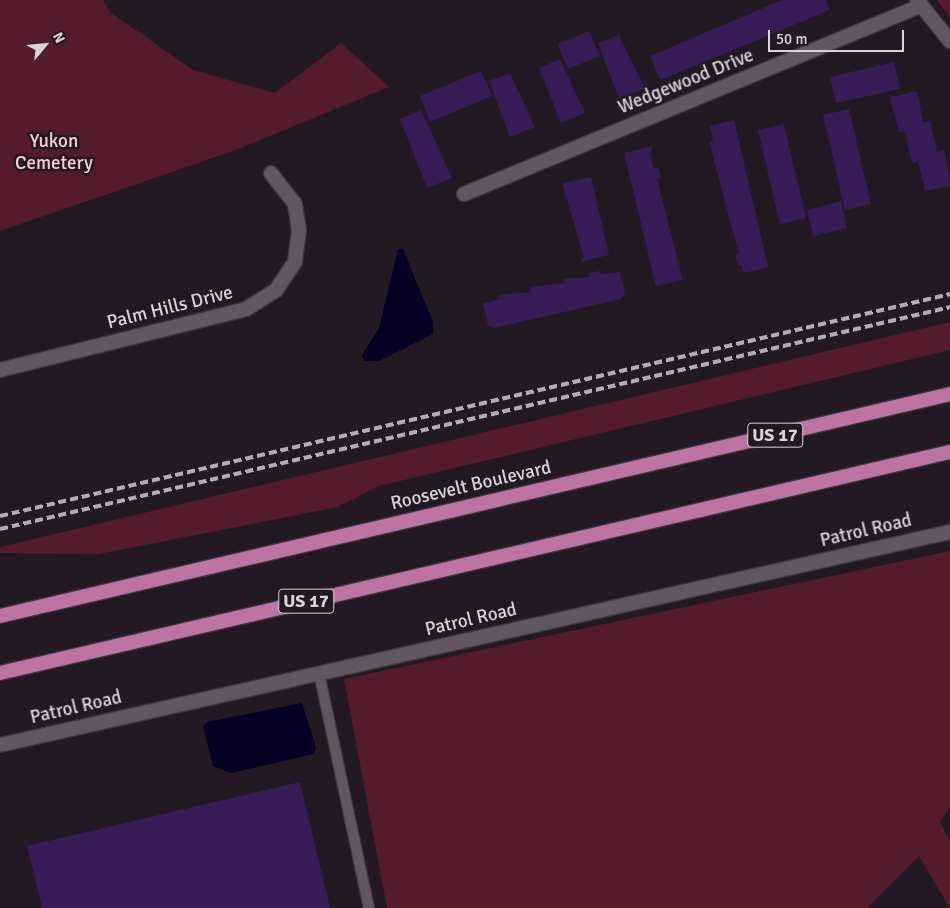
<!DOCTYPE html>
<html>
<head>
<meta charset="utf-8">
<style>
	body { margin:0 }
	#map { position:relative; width:950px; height:908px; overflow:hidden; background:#221923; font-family:Signika,sans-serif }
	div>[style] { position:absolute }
	.green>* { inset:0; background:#531b2c }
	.water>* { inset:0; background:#060025 }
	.building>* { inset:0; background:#381c58 }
	.roads { filter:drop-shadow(1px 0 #3d363d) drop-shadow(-1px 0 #3d363d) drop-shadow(0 1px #3d363d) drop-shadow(0 -1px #3d363d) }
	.service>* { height:10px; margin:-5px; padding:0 5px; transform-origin:5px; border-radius:5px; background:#615662 }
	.minor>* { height:14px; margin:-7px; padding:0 7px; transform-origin:7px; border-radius:7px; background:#615662 }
	.trunk>* { height:14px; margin:-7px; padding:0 7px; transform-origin:7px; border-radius:7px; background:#be74a2 }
	.rail>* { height:4px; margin-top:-2px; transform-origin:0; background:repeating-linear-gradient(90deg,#b4acb4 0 8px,transparent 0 12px) }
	span { translate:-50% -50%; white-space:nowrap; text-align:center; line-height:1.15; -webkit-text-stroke:5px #221923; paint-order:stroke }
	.shield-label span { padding:1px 4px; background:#221923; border:1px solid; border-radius:4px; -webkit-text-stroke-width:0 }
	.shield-label { font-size:18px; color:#dad3da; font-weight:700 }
	.street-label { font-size:19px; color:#dad3da }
	.park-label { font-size:19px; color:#fdced7 }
	.north { position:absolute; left:20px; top:20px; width:50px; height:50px; -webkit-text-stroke:4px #221923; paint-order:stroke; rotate:62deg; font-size:14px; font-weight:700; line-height:20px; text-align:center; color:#dad3da }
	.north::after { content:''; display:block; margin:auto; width:18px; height:22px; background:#dad3da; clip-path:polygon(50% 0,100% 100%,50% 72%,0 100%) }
	.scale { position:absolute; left:768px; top:30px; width:136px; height:22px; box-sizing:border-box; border:2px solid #dad3da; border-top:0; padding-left:6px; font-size:15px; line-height:18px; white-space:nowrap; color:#dad3da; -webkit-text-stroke:4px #221923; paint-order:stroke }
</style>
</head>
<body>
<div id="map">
	<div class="green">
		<div style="clip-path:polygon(0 0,103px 0,110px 12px,193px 70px,275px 93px,341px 43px,389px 87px,236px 150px,0 231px)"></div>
		<div style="clip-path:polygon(937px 0,950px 0,950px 18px)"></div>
		<div style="clip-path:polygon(950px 322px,950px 350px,379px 486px,338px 507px,99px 554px,0 553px,0 547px)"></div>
		<div style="clip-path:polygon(950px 551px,950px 807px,940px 822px,950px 841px,950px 908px,919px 856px,867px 908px,387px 908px,344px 679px)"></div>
	</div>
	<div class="water">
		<div style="clip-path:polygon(398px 249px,403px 249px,433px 322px,433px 334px,379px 361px,364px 361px,362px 355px,379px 328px)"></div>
		<div style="clip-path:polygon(302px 703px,316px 747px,314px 754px,231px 773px,213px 766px,203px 726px,207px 722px)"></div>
	</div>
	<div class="building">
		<div style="clip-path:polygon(782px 0,826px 0,830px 10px,660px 80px,650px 56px)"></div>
		<div style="clip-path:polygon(589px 31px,600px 56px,568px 69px,558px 44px)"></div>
		<div style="clip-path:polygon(619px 35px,645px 88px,619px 99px,598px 43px)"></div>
		<div style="clip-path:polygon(560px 59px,585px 113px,561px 123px,539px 68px)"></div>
		<div style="clip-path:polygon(894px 62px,900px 89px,836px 103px,830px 77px)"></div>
		<div style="clip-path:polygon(481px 71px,492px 96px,430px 122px,420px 96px)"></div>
		<div style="clip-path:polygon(510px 73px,535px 127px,510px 137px,489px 81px)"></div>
		<div style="clip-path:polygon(917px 91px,923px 122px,930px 121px,937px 152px,944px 150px,950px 179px,950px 186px,925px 191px,918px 162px,912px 163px,905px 132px,899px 133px,890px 97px)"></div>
		<div style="clip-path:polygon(849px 109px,871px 204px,845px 210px,823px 115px)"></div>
		<div style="clip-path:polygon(421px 110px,452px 178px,427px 188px,400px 119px)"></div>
		<div style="clip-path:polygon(734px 120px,768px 267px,744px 273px,742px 265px,738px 266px,735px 255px,739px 254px,709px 142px,713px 141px,710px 126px)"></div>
		<div style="clip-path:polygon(784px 124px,806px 218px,780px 224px,758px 130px)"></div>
		<div style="clip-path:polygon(653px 146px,650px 154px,654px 168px,658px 167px,661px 178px,657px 179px,683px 280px,656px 286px,624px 153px)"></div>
		<div style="clip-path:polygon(591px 177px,609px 255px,580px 262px,584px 257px,562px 183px)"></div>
		<div style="clip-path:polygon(841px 201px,847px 228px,813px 236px,807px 210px)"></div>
		<div style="clip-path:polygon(600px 271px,601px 274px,620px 272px,625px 294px,621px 299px,494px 328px,488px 325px,483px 304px,500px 299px,499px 295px,530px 292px,529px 287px,565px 283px,564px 279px,590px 277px,589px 273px)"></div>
		<div style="clip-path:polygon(300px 782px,330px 908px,42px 908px,27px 846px)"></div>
	</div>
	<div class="roads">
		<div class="service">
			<div style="left:319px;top:673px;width:240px;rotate:78deg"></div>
		</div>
		<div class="minor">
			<div style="left:917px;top:0;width:53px;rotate:51.2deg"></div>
			<div style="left:464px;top:194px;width:495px;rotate:-22.4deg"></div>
			<div style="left:0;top:370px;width:253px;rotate:-13.9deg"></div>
			<div style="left:246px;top:309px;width:36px;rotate:-32deg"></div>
			<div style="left:276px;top:290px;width:34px;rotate:-56deg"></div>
			<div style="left:295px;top:262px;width:32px;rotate:-83deg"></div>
			<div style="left:299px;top:230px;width:26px;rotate:-99deg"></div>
			<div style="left:295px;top:204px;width:39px;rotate:-128deg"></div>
			<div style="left:0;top:745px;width:974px;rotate:-12.64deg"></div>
		</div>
		<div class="trunk">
			<div style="left:0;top:616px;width:976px;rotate:-13.15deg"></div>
			<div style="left:0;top:673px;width:975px;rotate:-13.1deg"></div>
		</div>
	</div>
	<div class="rail">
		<div style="left:0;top:516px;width:976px;rotate:-13.15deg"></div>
		<div style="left:0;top:529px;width:976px;rotate:-13.15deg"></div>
	</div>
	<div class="shield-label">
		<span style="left:775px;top:435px">US 17</span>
		<span style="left:306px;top:601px">US 17</span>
	</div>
	<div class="street-label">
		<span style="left:686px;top:82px;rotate:-22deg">Wedgewood Drive</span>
		<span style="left:170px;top:308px;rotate:-14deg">Palm Hills Drive</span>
		<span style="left:471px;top:486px;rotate:-13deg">Roosevelt Boulevard</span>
		<span style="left:866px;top:531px;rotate:-13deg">Patrol Road</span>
		<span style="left:471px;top:620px;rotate:-13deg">Patrol Road</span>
		<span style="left:76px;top:708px;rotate:-13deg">Patrol Road</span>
	</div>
	<div class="park-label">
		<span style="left:54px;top:153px">Yukon<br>Cemetery</span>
	</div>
	<div class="north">N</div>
	<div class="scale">50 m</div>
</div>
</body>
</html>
